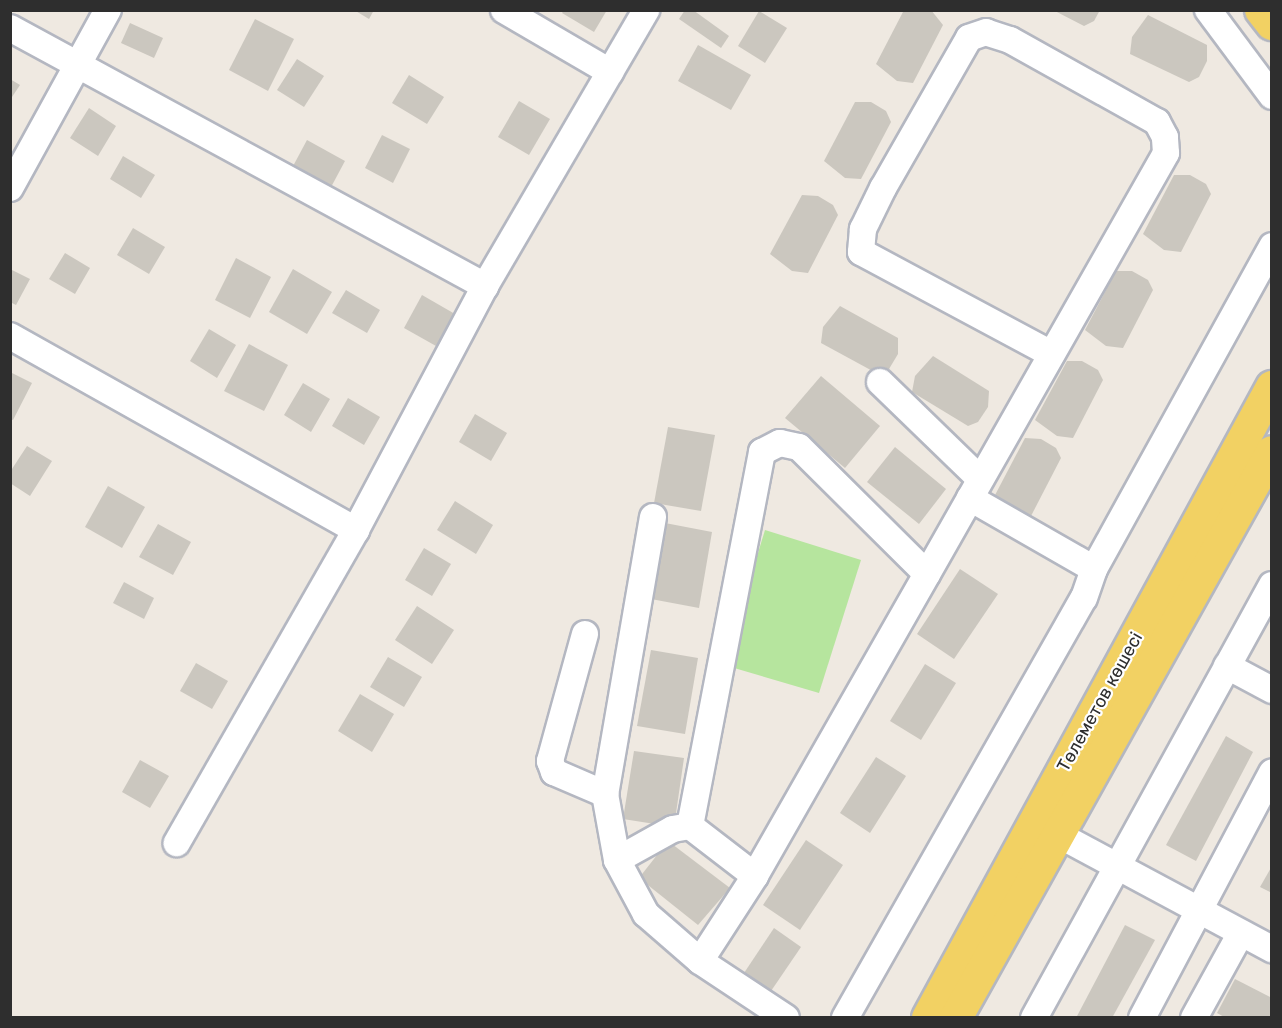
<!DOCTYPE html>
<html>
<head>
<meta charset="utf-8">
<style>
	body { margin:0 }
	#map { position:relative; width:1282px; height:1028px; overflow:hidden; background:#efe9e1; font-family:Rubik,sans-serif }
	div>[style] { position:absolute }
	.green>* { inset:0; background:#b6e59e }
	.building>* { inset:0; background:#cbc7bf }
	.roads { filter:drop-shadow(2px 0 #b4b7c1) drop-shadow(-2px 0 #b4b7c1) drop-shadow(0 2px #b4b7c1) drop-shadow(0 -2px #b4b7c1) }
	.minor>* { height:26px; margin:-13px; padding:0 13px; transform-origin:13px; border-radius:13px; background:#fff }
	.major>* { height:32px; margin:-16px; padding:0 16px; transform-origin:16px; border-radius:16px; background:#f2d163 }
	span { translate:-50% -50%; white-space:nowrap; text-align:center; line-height:1.15; -webkit-text-stroke:4.5px #fff; paint-order:stroke }
	.street-label { font-size:18px; color:#2e2e2e }
	.frame { position:absolute; inset:0; border:12px solid #2e2e2e; pointer-events:none }
</style>
</head>
<body>
<div id="map">
	<div class="green">
		<div style="clip-path:polygon(765px 530px,861px 560px,819px 693px,724px 665px)"></div>
	</div>
	<div class="building">
		<div style="clip-path:polygon(354px 10px,374px 10px,369px 19px)"></div>
		<div style="clip-path:polygon(564px 10px,607px 10px,594px 32px,562px 13px)"></div>
		<div style="clip-path:polygon(685px 10px,693px 10px,729px 36px,721px 48px,679px 19px)"></div>
		<div style="clip-path:polygon(904px 10px,931px 10px,943px 25px,913px 83px,897px 81px,876px 64px)"></div>
		<div style="clip-path:polygon(1053px 10px,1100px 10px,1094px 21px,1084px 26px)"></div>
		<div style="clip-path:polygon(759px 11px,787px 28px,765px 63px,738px 46px)"></div>
		<div style="clip-path:polygon(1148px 15px,1207px 45px,1207px 61px,1199px 77px,1189px 82px,1130px 54px,1132px 37px)"></div>
		<div style="clip-path:polygon(255px 19px,294px 39px,268px 91px,229px 70px)"></div>
		<div style="clip-path:polygon(130px 23px,163px 38px,154px 58px,121px 43px)"></div>
		<div style="clip-path:polygon(698px 45px,751px 75px,731px 110px,678px 81px)"></div>
		<div style="clip-path:polygon(297px 59px,324px 76px,304px 107px,277px 90px)"></div>
		<div style="clip-path:polygon(409px 75px,444px 97px,427px 124px,392px 103px)"></div>
		<div style="clip-path:polygon(10px 79px,20px 85px,10px 100px)"></div>
		<div style="clip-path:polygon(519px 101px,550px 119px,529px 155px,498px 137px)"></div>
		<div style="clip-path:polygon(855px 102px,871px 102px,886px 111px,891px 122px,861px 179px,845px 178px,824px 161px)"></div>
		<div style="clip-path:polygon(89px 108px,116px 126px,98px 156px,70px 138px)"></div>
		<div style="clip-path:polygon(382px 135px,410px 149px,393px 183px,365px 168px)"></div>
		<div style="clip-path:polygon(307px 140px,345px 161px,330px 189px,292px 168px)"></div>
		<div style="clip-path:polygon(123px 156px,155px 175px,141px 198px,110px 179px)"></div>
		<div style="clip-path:polygon(1174px 175px,1190px 175px,1206px 184px,1211px 194px,1181px 252px,1164px 250px,1143px 234px)"></div>
		<div style="clip-path:polygon(802px 195px,818px 196px,833px 205px,838px 215px,808px 273px,792px 271px,770px 254px)"></div>
		<div style="clip-path:polygon(133px 228px,165px 247px,149px 274px,117px 255px)"></div>
		<div style="clip-path:polygon(65px 253px,90px 268px,75px 294px,49px 279px)"></div>
		<div style="clip-path:polygon(236px 258px,271px 277px,250px 318px,215px 300px)"></div>
		<div style="clip-path:polygon(10px 269px,30px 279px,16px 305px,10px 302px)"></div>
		<div style="clip-path:polygon(293px 269px,332px 292px,307px 334px,269px 312px)"></div>
		<div style="clip-path:polygon(1116px 271px,1132px 271px,1148px 280px,1153px 290px,1123px 348px,1106px 346px,1085px 330px)"></div>
		<div style="clip-path:polygon(346px 290px,380px 310px,367px 333px,332px 313px)"></div>
		<div style="clip-path:polygon(422px 295px,455px 314px,436px 346px,404px 328px)"></div>
		<div style="clip-path:polygon(840px 306px,898px 338px,898px 354px,889px 369px,878px 374px,821px 343px,823px 327px)"></div>
		<div style="clip-path:polygon(209px 329px,236px 345px,217px 378px,190px 361px)"></div>
		<div style="clip-path:polygon(249px 344px,288px 365px,264px 411px,224px 391px)"></div>
		<div style="clip-path:polygon(933px 356px,989px 391px,988px 407px,978px 422px,968px 426px,912px 392px,915px 376px)"></div>
		<div style="clip-path:polygon(1067px 361px,1082px 361px,1098px 370px,1103px 380px,1073px 438px,1057px 436px,1035px 420px)"></div>
		<div style="clip-path:polygon(10px 372px,32px 383px,13px 420px,10px 419px)"></div>
		<div style="clip-path:polygon(821px 376px,880px 426px,845px 468px,785px 418px)"></div>
		<div style="clip-path:polygon(303px 383px,330px 399px,311px 432px,284px 415px)"></div>
		<div style="clip-path:polygon(348px 398px,380px 417px,364px 445px,332px 426px)"></div>
		<div style="clip-path:polygon(475px 414px,507px 433px,491px 461px,459px 442px)"></div>
		<div style="clip-path:polygon(668px 427px,715px 435px,701px 511px,654px 503px)"></div>
		<div style="clip-path:polygon(1025px 438px,1041px 439px,1056px 448px,1061px 458px,1031px 516px,1015px 514px,994px 497px)"></div>
		<div style="clip-path:polygon(27px 446px,52px 461px,30px 496px,10px 483px,10px 472px)"></div>
		<div style="clip-path:polygon(895px 447px,946px 489px,919px 524px,867px 482px)"></div>
		<div style="clip-path:polygon(108px 486px,145px 507px,122px 548px,85px 527px)"></div>
		<div style="clip-path:polygon(455px 501px,493px 525px,476px 554px,437px 530px)"></div>
		<div style="clip-path:polygon(665px 523px,712px 532px,699px 608px,651px 599px)"></div>
		<div style="clip-path:polygon(158px 524px,191px 542px,173px 575px,139px 557px)"></div>
		<div style="clip-path:polygon(424px 548px,451px 564px,432px 596px,405px 580px)"></div>
		<div style="clip-path:polygon(960px 569px,998px 594px,954px 659px,917px 634px)"></div>
		<div style="clip-path:polygon(124px 582px,154px 598px,144px 619px,113px 603px)"></div>
		<div style="clip-path:polygon(417px 606px,454px 630px,432px 664px,395px 640px)"></div>
		<div style="clip-path:polygon(651px 650px,698px 658px,685px 734px,637px 726px)"></div>
		<div style="clip-path:polygon(388px 657px,422px 677px,404px 707px,370px 687px)"></div>
		<div style="clip-path:polygon(196px 663px,228px 681px,212px 709px,180px 691px)"></div>
		<div style="clip-path:polygon(925px 664px,956px 683px,921px 740px,890px 721px)"></div>
		<div style="clip-path:polygon(360px 694px,394px 714px,372px 752px,338px 731px)"></div>
		<div style="clip-path:polygon(1226px 736px,1253px 752px,1196px 861px,1166px 845px)"></div>
		<div style="clip-path:polygon(634px 751px,684px 758px,674px 827px,623px 819px)"></div>
		<div style="clip-path:polygon(876px 757px,906px 776px,870px 833px,840px 813px)"></div>
		<div style="clip-path:polygon(140px 760px,169px 776px,150px 808px,122px 792px)"></div>
		<div style="clip-path:polygon(806px 840px,843px 865px,800px 930px,763px 905px)"></div>
		<div style="clip-path:polygon(668px 841px,730px 888px,698px 925px,639px 878px)"></div>
		<div style="clip-path:polygon(1272px 866px,1272px 893px,1260px 887px)"></div>
		<div style="clip-path:polygon(1125px 925px,1155px 940px,1112px 1018px,1076px 1018px)"></div>
		<div style="clip-path:polygon(774px 928px,801px 947px,769px 994px,742px 976px)"></div>
		<div style="clip-path:polygon(1235px 979px,1272px 998px,1272px 1018px,1226px 1018px,1217px 1013px)"></div>
	</div>
	<div class="roads">
		<div class="minor">
			<div style="left:504px;top:10px;width:123px;rotate:30.3deg"></div>
			<div style="left:1208px;top:10px;width:107px;rotate:53.3deg"></div>
			<div style="left:10px;top:28px;width:541px;rotate:28.51deg"></div>
			<div style="left:485px;top:286px;width:276px;rotate:117.9deg"></div>
			<div style="left:10px;top:188px;width:203px;rotate:-61.2deg"></div>
			<div style="left:485px;top:286px;width:320px;rotate:-59.7deg"></div>
			<div style="left:10px;top:336px;width:397px;rotate:29.3deg"></div>
			<div style="left:356px;top:530px;width:361px;rotate:119.8deg"></div>
			<div style="left:880px;top:382px;width:139px;rotate:44.1deg"></div>
			<div style="left:653px;top:517px;width:281px;rotate:99.8deg"></div>
			<div style="left:605px;top:794px;width:67px;rotate:79.7deg"></div>
			<div style="left:617px;top:860px;width:61px;rotate:61.8deg"></div>
			<div style="left:646px;top:914px;width:72px;rotate:41deg"></div>
			<div style="left:1094px;top:569px;width:369px;rotate:-61.1deg"></div>
			<div style="left:927px;top:574px;width:484px;rotate:-60.4deg"></div>
			<div style="left:1166px;top:153px;width:16px;rotate:-94deg"></div>
			<div style="left:1165px;top:137px;width:17px;rotate:-118deg"></div>
			<div style="left:1157px;top:122px;width:168px;rotate:-150.8deg"></div>
			<div style="left:1010px;top:40px;width:25px;rotate:-162deg"></div>
			<div style="left:986px;top:32px;width:18px;rotate:161deg"></div>
			<div style="left:969px;top:38px;width:173px;rotate:119.8deg"></div>
			<div style="left:883px;top:188px;width:46px;rotate:116deg"></div>
			<div style="left:863px;top:229px;width:23px;rotate:95deg"></div>
			<div style="left:861px;top:252px;width:216px;rotate:28.2deg"></div>
			<div style="left:585px;top:634px;width:132px;rotate:105.4deg"></div>
			<div style="left:550px;top:761px;width:12px;rotate:70deg"></div>
			<div style="left:554px;top:772px;width:56px;rotate:23.3deg"></div>
			<div style="left:1227px;top:666px;width:51px;rotate:28.1deg"></div>
			<div style="left:690px;top:826px;width:381px;rotate:-79.1deg"></div>
			<div style="left:762px;top:452px;width:20px;rotate:-27deg"></div>
			<div style="left:780px;top:443px;width:19px;rotate:12deg"></div>
			<div style="left:799px;top:447px;width:180px;rotate:44.8deg"></div>
			<div style="left:927px;top:574px;width:348px;rotate:119.7deg"></div>
			<div style="left:690px;top:826px;width:82px;rotate:37.6deg"></div>
			<div style="left:755px;top:876px;width:101px;rotate:122.9deg"></div>
			<div style="left:700px;top:961px;width:103px;rotate:33.5deg"></div>
			<div style="left:1059px;top:835px;width:242px;rotate:28.2deg"></div>
			<div style="left:617px;top:860px;width:64px;rotate:-29deg"></div>
			<div style="left:673px;top:829px;width:17px;rotate:-10deg"></div>
			<div style="left:845px;top:1018px;width:483px;rotate:-60.4deg"></div>
			<div style="left:1084px;top:598px;width:31px;rotate:-71deg"></div>
			<div style="left:1094px;top:569px;width:143px;rotate:-150.2deg"></div>
			<div style="left:1034px;top:1018px;width:494px;rotate:-61.2deg"></div>
			<div style="left:1142px;top:1018px;width:278px;rotate:-62.1deg"></div>
			<div style="left:1194px;top:1018px;width:97px;rotate:-61.1deg"></div>
		</div>
		<div class="major">
			<div style="left:1261px;top:10px;width:18px;rotate:52deg"></div>
			<div style="left:928px;top:1018px;width:719px;rotate:-61.4deg"></div>
			<div style="left:956px;top:1018px;width:648px;rotate:-60.83deg"></div>
		</div>
	</div>
	<div class="street-label">
		<span style="left:1100px;top:702px;rotate:-61deg">Төлеметов көшесі</span>
	</div>
	<div class="frame"></div>
</div>
</body>
</html>
